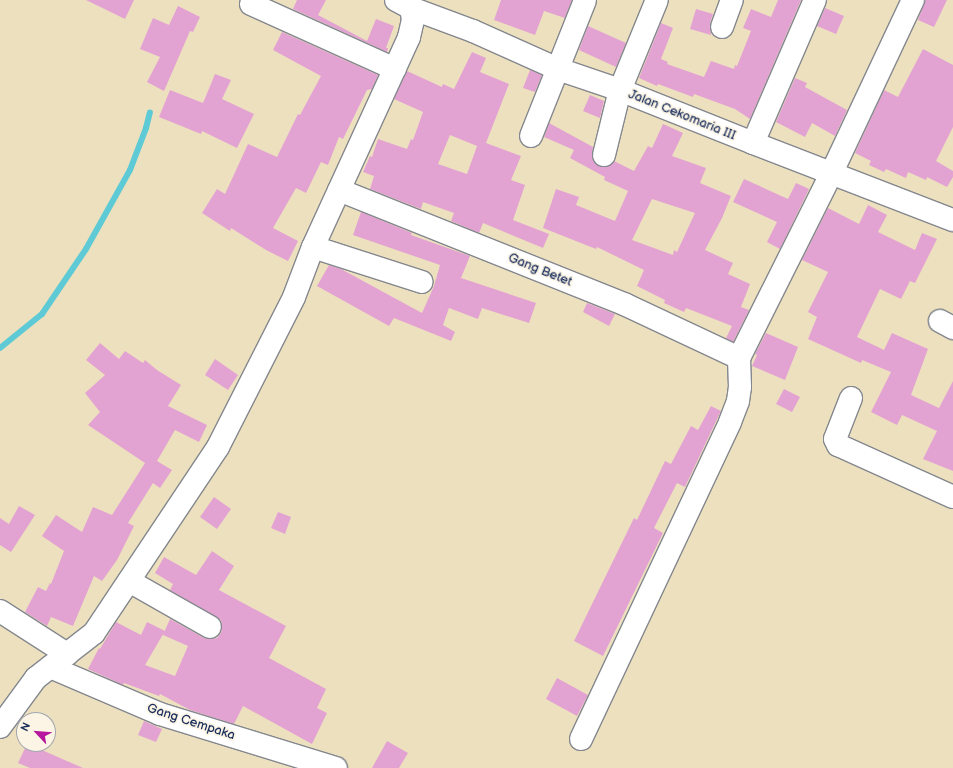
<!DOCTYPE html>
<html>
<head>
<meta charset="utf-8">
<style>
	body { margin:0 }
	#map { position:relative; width:953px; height:768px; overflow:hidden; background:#ede0be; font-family:"Balsamiq Sans",sans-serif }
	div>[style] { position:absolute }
	.stream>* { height:6px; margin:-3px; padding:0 3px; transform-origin:3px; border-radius:3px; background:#5ecad5 }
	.building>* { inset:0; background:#e3a3d2 }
	.roads { filter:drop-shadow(1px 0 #84888e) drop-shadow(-1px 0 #84888e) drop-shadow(0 1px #84888e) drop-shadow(0 -1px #84888e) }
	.minor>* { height:22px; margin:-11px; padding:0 11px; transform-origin:11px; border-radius:11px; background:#fff }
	span { translate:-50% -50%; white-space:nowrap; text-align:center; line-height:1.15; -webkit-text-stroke:3.5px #fcf5e5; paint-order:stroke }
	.street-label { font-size:13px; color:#1b2f5e }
	.north { position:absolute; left:16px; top:712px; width:40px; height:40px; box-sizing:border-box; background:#fcf5e5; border:1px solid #a2a6af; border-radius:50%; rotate:296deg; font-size:11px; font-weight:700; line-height:16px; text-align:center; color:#1b2f5e }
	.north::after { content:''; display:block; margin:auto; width:14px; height:18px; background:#b5179e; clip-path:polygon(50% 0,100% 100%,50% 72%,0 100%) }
</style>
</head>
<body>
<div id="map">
	<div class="stream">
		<div style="left:0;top:348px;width:54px;rotate:-39deg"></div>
		<div style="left:42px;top:314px;width:78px;rotate:-55.9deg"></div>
		<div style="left:86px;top:249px;width:90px;rotate:-60.9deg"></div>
		<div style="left:130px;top:170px;width:45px;rotate:-69.1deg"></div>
		<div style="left:146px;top:128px;width:16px;rotate:-76deg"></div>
	</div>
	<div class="building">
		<div style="clip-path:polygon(86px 0,134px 0,125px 19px)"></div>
		<div style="clip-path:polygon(297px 0,326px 0,318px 15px,367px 41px,376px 19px,394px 26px,386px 48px,388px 48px,387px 52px,293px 9px)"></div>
		<div style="clip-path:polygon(501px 0,572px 0,565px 18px,544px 11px,535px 35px,494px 20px)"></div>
		<div style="clip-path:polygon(778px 0,801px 0,750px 119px,735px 109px,694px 94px,693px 97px,658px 84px,657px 86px,639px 78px,661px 23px,673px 28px,661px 59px,668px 62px,667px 64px,704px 77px,711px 61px,734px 69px,735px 65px,737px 66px,751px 31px,743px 28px,751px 9px,771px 17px)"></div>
		<div style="clip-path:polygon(925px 0,947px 0,934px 27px,918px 20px)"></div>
		<div style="clip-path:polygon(178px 6px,200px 17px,193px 32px,190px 31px,164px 91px,147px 82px,160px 57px,140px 49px,153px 18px,169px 25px)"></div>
		<div style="clip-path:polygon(825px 8px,844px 16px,836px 34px,817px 26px)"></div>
		<div style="clip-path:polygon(696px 9px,713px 14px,710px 23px,711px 35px,690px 29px)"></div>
		<div style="clip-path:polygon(588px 26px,626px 43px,616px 67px,579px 50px)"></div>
		<div style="clip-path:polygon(282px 32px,378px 75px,372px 89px,367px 90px,343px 139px,339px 137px,328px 165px,321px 162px,306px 193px,296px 188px,273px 228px,298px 241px,288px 261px,266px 250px,231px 228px,230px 231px,202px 213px,217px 189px,225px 194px,248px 144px,277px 157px,298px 114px,300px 115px,321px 76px,273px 50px)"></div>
		<div style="clip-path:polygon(923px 49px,953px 65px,953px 127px,936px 161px,953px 171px,953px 177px,947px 187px,927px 177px,926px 180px,908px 172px,906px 178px,886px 169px,884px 172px,869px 165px,871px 161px,855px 153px,884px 90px,898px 97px)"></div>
		<div style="clip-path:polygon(evenodd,472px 52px,486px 58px,480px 72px,509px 84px,486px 143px,521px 156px,511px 180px,525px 185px,513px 220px,549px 234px,543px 248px,483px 223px,479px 233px,451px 221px,454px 213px,423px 202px,421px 209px,370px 189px,374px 176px,363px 172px,370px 156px,372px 157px,378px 139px,407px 149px,411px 139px,413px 140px,423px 112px,394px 99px,407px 71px,442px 87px,443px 84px,454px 89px,472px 52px,450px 135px,477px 146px,467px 174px,438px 164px,450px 135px)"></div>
		<div style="clip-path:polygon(530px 70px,542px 75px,535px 92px,523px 88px)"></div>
		<div style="clip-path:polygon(215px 74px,231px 80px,222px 99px,254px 114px,237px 148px,202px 131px,201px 134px,159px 117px,170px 90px,203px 103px)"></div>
		<div style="clip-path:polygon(795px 78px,807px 83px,805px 87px,847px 110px,835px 136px,812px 123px,805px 137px,776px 122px)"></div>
		<div style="clip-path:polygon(590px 95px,604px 101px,600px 118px,583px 111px)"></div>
		<div style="clip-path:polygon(evenodd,549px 123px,593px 147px,592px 158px,596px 164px,601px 167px,607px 167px,614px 161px,634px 171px,648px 146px,652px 148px,663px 124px,683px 133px,672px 156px,706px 168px,700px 183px,731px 196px,722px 218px,705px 250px,733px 263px,728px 274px,750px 284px,741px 307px,749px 310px,733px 342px,726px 338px,732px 326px,686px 308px,684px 312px,664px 303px,665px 300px,637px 286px,644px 270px,597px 247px,596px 249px,543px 228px,556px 189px,579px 197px,576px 205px,615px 221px,628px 191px,604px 180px,605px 177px,570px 158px,574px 150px,544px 137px,549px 123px,652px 199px,695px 213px,677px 252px,674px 250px,673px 255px,632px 240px,652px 199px)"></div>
		<div style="clip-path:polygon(744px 179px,788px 199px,796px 183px,809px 189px,780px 249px,767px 242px,777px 222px,733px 202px)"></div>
		<div style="clip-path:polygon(868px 205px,887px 215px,878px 232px,915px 250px,922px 233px,937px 239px,915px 283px,910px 281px,901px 299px,880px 289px,857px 337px,884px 350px,892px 333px,928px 349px,911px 395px,939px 408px,953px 381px,953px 471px,923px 459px,937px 431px,902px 415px,897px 425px,871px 412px,891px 372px,862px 360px,861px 363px,808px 339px,817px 317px,808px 312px,828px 272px,802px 260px,828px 208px,859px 224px)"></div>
		<div style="clip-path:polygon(361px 212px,412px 233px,411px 235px,470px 256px,461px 278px,536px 303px,529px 323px,482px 308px,478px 319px,449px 308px,443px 325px,455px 332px,451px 341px,394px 318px,389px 326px,317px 286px,329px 265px,341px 269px,422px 313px,434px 286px,440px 265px,353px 235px)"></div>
		<div style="clip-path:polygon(587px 303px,615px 314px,609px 326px,583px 312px)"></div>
		<div style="clip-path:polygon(766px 333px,798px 347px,785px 380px,752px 366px,757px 355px,755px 354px)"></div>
		<div style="clip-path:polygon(100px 343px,119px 359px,125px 351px,143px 363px,145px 360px,157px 370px,181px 385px,168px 406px,207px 425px,199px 442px,175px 430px,157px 461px,172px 470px,160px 488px,153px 483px,128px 523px,134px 526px,117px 560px,102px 581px,94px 576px,73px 626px,51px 617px,47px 626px,25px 612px,38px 587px,46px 591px,50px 583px,51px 584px,64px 551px,42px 536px,56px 515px,82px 532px,93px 507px,112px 515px,145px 463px,88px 425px,100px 412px,85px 393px,105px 375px,86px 360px)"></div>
		<div style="clip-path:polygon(215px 359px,238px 375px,228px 390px,205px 375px)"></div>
		<div style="clip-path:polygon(784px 389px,800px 397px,792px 412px,776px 404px)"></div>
		<div style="clip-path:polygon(711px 406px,721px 411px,718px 417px,685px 487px,677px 483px,654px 528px,663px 533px,603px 656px,574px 641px,634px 518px,637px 520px,665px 461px,671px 464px,691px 426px,698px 430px)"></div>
		<div style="clip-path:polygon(214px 497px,231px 509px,217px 529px,200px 517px)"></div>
		<div style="clip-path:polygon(19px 506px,35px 515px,11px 552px,0 545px,0 518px,9px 524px)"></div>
		<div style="clip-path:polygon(278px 512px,291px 517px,285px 534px,271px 528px)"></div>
		<div style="clip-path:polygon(212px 551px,234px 566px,219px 590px,286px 626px,269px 658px,326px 689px,317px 708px,327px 713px,312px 744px,243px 706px,234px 724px,190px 710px,160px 694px,159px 696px,124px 683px,123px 685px,88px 669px,99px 648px,100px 649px,116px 622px,141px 635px,147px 622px,165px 631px,145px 665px,175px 676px,188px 646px,163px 635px,170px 619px,204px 638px,210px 639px,217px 638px,221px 633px,222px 627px,221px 620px,170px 590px,173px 584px,155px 573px,164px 557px,196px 575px)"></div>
		<div style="clip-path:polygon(557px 678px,588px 695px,577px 716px,546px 699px)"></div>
		<div style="clip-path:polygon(144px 721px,162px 729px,156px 742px,138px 735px)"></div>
		<div style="clip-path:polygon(387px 741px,408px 753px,399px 768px,372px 768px)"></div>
		<div style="clip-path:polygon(27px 744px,28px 744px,83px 768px,30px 768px,18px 763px)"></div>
	</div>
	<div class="roads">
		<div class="minor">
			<div style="left:251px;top:4px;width:158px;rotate:24.3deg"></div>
			<div style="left:411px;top:8px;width:66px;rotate:20.4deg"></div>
			<div style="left:473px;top:31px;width:93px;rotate:24.1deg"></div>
			<div style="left:558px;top:69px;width:65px;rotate:18.7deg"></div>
			<div style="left:620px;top:90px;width:143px;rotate:21.7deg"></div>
			<div style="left:753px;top:143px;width:214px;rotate:21.1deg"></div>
			<div style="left:722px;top:27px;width:29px;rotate:-70deg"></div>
			<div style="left:531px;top:136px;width:146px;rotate:-68.3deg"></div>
			<div style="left:753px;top:143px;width:156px;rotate:-66.6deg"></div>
			<div style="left:604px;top:155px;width:67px;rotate:-76.2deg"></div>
			<div style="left:620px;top:90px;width:97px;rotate:-67.7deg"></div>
			<div style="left:339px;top:190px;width:309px;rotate:21.8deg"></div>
			<div style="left:626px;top:305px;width:125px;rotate:25.1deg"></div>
			<div style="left:313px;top:247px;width:114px;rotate:17.8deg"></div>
			<div style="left:940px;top:321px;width:15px;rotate:28deg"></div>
			<div style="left:851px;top:398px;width:44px;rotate:111.3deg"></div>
			<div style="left:835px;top:439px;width:7px;rotate:63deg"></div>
			<div style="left:838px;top:445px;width:126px;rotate:24.3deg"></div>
			<div style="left:129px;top:581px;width:93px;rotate:29.6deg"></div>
			<div style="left:0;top:611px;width:80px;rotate:32.7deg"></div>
			<div style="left:50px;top:667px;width:120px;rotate:23.1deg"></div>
			<div style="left:160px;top:714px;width:184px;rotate:17.1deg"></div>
			<div style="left:0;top:727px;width:61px;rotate:-53.7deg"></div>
			<div style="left:36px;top:678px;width:73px;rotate:-37.8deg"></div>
			<div style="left:94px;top:633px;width:224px;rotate:-56.3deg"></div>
			<div style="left:218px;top:447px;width:168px;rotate:-63.1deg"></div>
			<div style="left:294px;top:297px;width:53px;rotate:-69.2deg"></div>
			<div style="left:313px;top:247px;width:231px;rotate:-65.4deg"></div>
			<div style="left:409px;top:37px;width:17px;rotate:-77deg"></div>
			<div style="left:413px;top:20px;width:12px;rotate:-99deg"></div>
			<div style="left:411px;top:8px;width:17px;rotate:-152deg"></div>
			<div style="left:581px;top:739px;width:350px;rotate:-64.8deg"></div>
			<div style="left:730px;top:422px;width:22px;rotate:-69deg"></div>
			<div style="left:738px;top:401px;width:14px;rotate:-82deg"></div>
			<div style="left:740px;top:387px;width:29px;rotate:-92deg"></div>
			<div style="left:739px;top:358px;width:208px;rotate:-63.4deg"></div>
			<div style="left:832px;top:172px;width:190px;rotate:-64.8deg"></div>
		</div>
	</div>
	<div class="street-label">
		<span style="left:682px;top:115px;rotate:22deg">Jalan Cekomaria III</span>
		<span style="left:540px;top:270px;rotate:22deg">Gang Betet</span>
		<span style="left:191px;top:722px;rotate:18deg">Gang Cempaka</span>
	</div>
	<div class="north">N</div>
</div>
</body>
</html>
